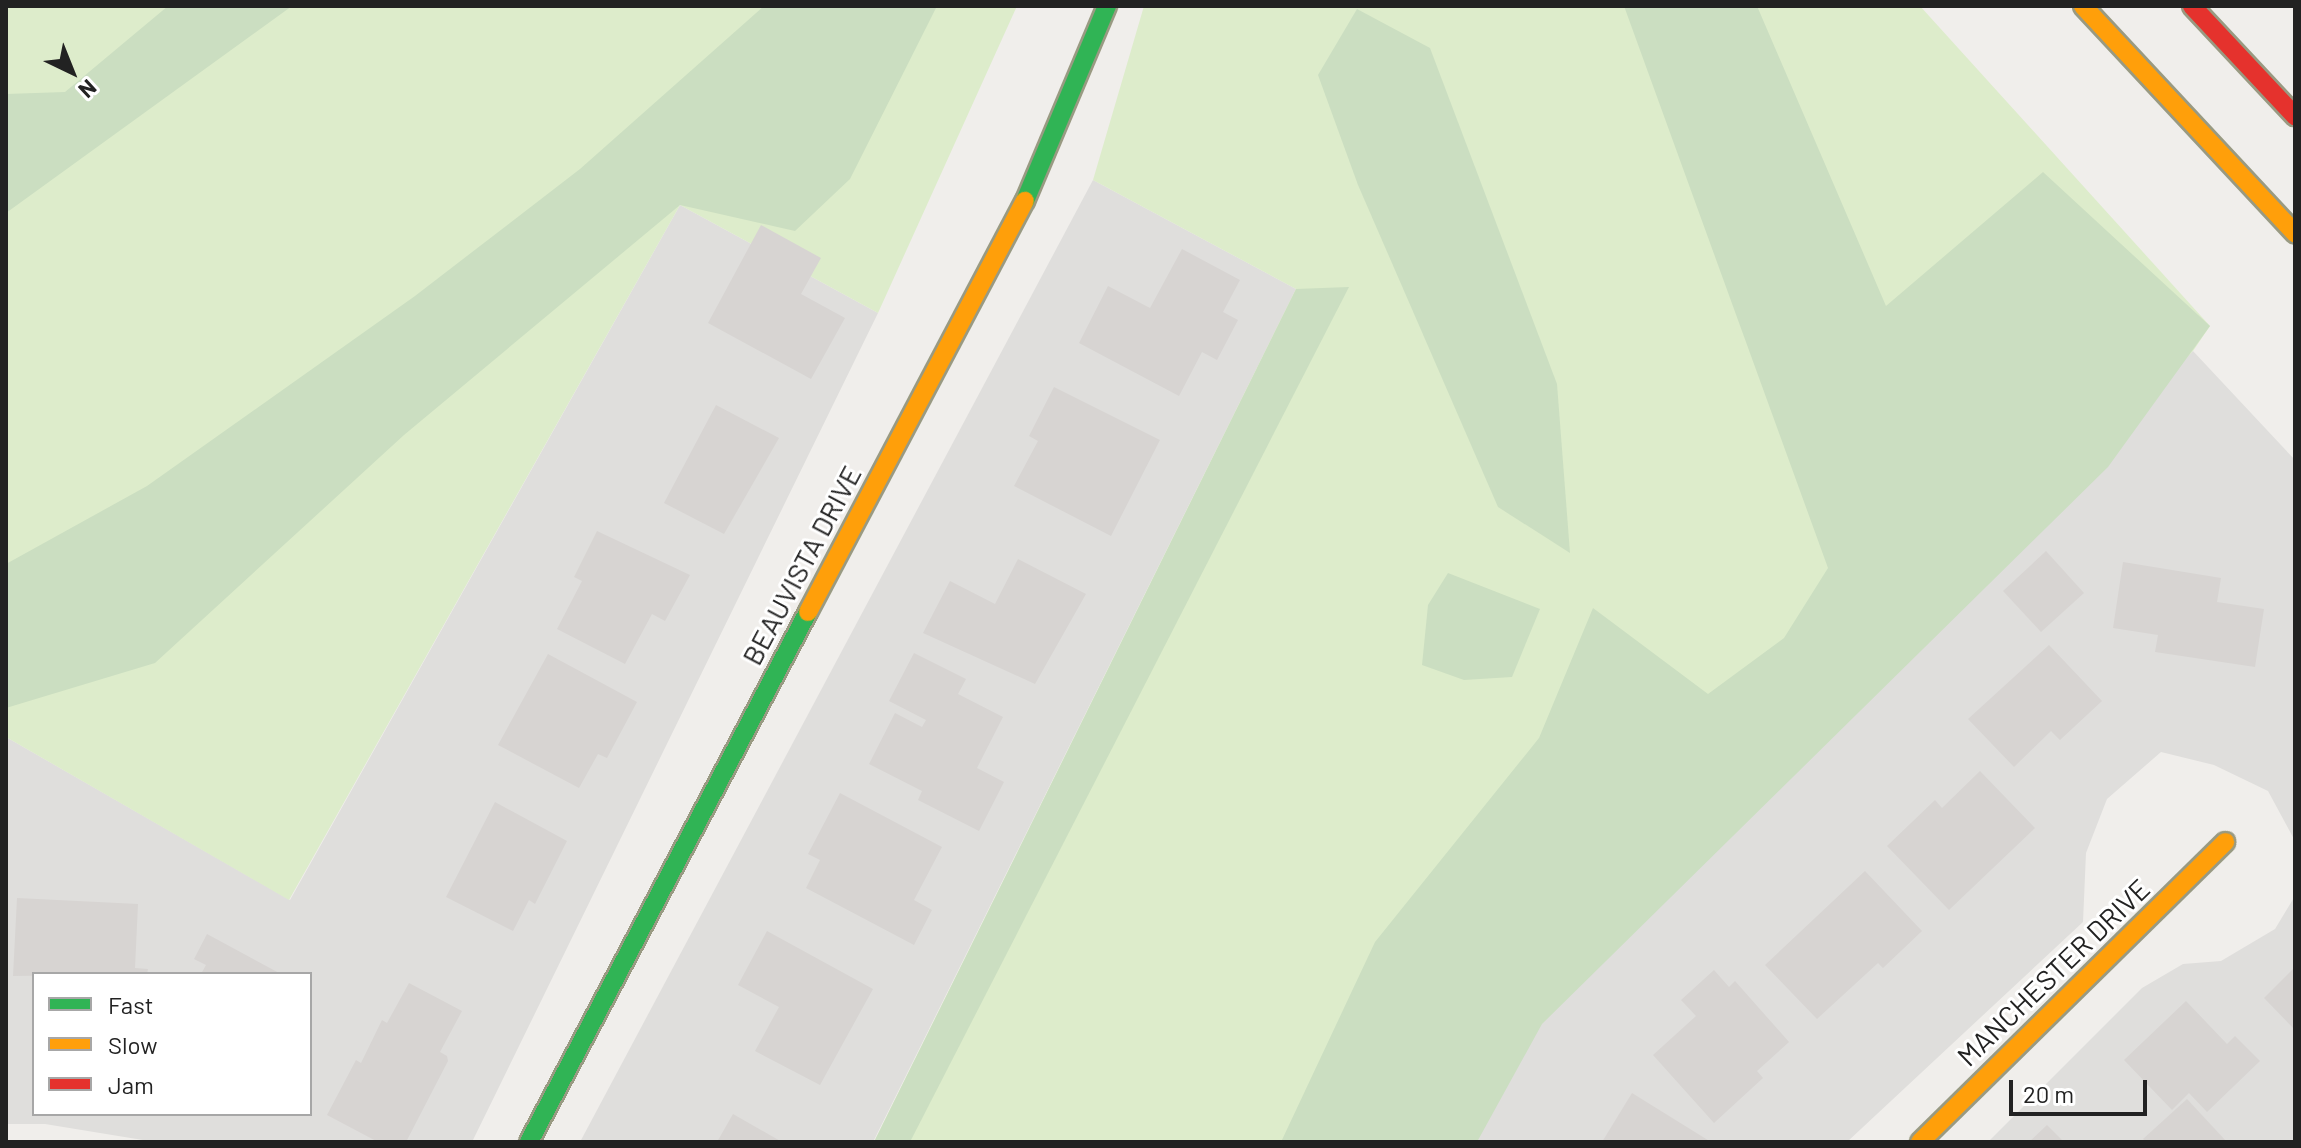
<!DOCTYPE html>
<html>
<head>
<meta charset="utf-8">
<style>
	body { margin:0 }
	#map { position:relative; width:2301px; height:1148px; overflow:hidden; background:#f0eeeb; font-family:Barlow,sans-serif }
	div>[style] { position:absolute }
	.residential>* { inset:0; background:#dfdedc }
	.grass>* { inset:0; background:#ddeccb }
	.forest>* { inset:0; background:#cbdec1 }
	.building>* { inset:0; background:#d7d4d2 }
	.roads { filter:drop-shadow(2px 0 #999a82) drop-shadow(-2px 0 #999a82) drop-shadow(0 2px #999a82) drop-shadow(0 -2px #999a82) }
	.fast>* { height:18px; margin:-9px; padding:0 9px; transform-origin:9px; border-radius:9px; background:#30b455 }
	.slow>* { height:18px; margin:-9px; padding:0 9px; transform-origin:9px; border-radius:9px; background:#ff9f0a }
	.jam>* { height:18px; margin:-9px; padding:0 9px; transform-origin:9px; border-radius:9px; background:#e5322d }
	span { translate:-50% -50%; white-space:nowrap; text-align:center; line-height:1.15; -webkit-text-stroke:6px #fff; paint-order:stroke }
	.street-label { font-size:28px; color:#222 }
	.frame { position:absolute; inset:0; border:8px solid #222; pointer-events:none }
	.legend { position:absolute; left:32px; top:972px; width:280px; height:144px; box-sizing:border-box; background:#fff; border:2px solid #a7a7a7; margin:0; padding:10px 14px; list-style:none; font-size:24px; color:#222 }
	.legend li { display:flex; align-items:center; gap:16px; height:40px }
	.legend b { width:40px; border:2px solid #a7a7a7 }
	.north { position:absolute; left:32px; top:32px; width:80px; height:80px; -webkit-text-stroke:6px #fff; paint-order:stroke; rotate:137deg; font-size:22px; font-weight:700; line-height:32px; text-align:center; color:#222 }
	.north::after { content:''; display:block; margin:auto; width:28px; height:36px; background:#222; clip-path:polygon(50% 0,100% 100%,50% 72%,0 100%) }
	.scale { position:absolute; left:2009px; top:1080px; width:138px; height:36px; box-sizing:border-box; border:4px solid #222; border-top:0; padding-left:10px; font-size:24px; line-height:28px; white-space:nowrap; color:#222; -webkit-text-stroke:6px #fff; paint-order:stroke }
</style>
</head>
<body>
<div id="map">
	<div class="residential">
		<div style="clip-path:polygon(1093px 180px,1296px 289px,873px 1142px,580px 1142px)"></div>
		<div style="clip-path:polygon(evenodd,680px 205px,878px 313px,472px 1142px,155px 1142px,45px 1124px,6px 1124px,6px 737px,290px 900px,680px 205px,34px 974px,310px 974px,310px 1114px,34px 1114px,34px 974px)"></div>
		<div style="clip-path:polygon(2193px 351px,2295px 460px,2295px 841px,2268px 791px,2214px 765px,2161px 752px,2107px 799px,2086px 853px,2083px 922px,1847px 1142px,1416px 1142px,1518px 961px)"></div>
		<div style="clip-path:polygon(2295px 896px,2295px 1142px,1988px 1142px,2142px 988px,2183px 964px,2221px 961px,2275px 929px)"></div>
	</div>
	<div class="grass">
		<div style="clip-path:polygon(6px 6px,1017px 6px,878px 313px,680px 205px,289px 900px,6px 737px)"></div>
		<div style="clip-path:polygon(1144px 6px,1920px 6px,2210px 326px,2193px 351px,1416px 1142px,874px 1142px,1296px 289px,1093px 180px)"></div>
	</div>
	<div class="forest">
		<div style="clip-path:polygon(168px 6px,292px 6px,6px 213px,6px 94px,65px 92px)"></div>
		<div style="clip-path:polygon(764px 6px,937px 6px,850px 179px,795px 231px,680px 205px,404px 435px,155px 663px,6px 708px,6px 564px,147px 486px,415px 296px,580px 169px)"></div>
		<div style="clip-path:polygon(1624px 6px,1757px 6px,1886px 306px,2043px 172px,2210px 326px,2108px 467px,1542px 1024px,1477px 1142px,1281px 1142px,1375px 942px,1539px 738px,1593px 608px,1708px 694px,1784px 638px,1828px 568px)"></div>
		<div style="clip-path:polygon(1357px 9px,1430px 48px,1557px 384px,1570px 553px,1498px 507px,1358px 185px,1318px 75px)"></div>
		<div style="clip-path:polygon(1349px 287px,910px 1142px,874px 1142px,1296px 289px)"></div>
		<div style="clip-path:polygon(1448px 573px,1540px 609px,1512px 677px,1464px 680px,1422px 665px,1428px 605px)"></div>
	</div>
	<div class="building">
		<div style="clip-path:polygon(761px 225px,821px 258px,801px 294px,845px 318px,811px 379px,708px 323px)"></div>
		<div style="clip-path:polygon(1182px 249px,1240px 280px,1223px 312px,1238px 320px,1217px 360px,1202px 352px,1179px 396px,1079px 343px,1108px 286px,1150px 308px)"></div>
		<div style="clip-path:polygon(1054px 387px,1160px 440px,1111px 536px,1014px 486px,1038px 441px,1029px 436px)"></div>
		<div style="clip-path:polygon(716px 405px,779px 438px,724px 534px,664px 503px)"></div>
		<div style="clip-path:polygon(597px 531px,690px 575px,665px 621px,652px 614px,625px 664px,557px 629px,582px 581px,574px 577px)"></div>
		<div style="clip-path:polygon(2046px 551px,2084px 593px,2041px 632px,2003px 591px)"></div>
		<div style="clip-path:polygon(1018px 559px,1086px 594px,1035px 684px,923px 633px,950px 581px,995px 604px)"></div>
		<div style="clip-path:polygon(2123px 562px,2221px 578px,2217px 602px,2264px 609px,2255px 667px,2155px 652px,2158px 635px,2113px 628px)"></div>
		<div style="clip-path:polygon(2049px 645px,2102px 701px,2060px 740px,2051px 731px,2014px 767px,1968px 719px)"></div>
		<div style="clip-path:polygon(914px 653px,966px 679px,958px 694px,1003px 717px,977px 768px,1004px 782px,979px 831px,918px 800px,922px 791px,869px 764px,895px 713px,922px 727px,926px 720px,889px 701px)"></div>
		<div style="clip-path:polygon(548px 654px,637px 702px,607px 758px,598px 754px,579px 788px,498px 745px)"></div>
		<div style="clip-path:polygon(1980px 771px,2035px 828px,1949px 910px,1887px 846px,1935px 800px,1942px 808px)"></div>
		<div style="clip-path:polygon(840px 793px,942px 847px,914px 900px,932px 910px,914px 945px,806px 888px,820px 860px,808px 854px)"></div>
		<div style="clip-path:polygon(495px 802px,567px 841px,535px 904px,529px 900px,513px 931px,446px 897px)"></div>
		<div style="clip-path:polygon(1865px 871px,1922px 931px,1883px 968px,1878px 963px,1817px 1019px,1765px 965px)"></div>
		<div style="clip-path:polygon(17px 898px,138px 904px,135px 968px,148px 969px,147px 974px,13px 976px)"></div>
		<div style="clip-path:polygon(767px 931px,873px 989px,820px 1085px,755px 1051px,779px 1007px,738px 985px)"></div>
		<div style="clip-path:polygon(207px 934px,281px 974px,201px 974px,206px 965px,194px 959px)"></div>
		<div style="clip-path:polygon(2295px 967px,2295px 1030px,2264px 998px)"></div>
		<div style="clip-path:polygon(1714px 970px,1729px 987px,1735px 981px,1789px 1042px,1757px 1071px,1763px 1078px,1714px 1123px,1653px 1055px,1696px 1016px,1681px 1000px)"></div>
		<div style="clip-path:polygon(409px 983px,462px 1011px,440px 1052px,447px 1056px,448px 1061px,406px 1142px,378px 1142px,327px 1115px,356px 1060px,361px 1063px,382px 1020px,387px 1023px)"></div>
		<div style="clip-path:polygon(2186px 1001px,2227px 1044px,2235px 1036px,2260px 1061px,2207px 1112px,2189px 1093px,2172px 1110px,2124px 1060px)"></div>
		<div style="clip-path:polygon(1632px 1093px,1711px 1142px,1602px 1142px)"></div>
		<div style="clip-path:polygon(2187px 1099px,2227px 1142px,2146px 1142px,2143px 1139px)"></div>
		<div style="clip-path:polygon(733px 1114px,782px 1142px,717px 1142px)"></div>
		<div style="clip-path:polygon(2047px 1125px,2064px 1142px,2029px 1142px)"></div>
	</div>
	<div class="roads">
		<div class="fast">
			<div style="left:1025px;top:201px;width:212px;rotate:-67.2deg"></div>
			<div style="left:529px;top:1142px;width:599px;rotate:-62.24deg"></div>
		</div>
		<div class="slow">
			<div style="left:2083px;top:6px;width:311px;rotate:47deg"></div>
			<div style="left:808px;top:612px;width:465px;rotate:-62.2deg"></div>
			<div style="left:1920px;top:1142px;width:428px;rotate:-44.5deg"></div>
		</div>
		<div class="jam">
			<div style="left:2192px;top:6px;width:151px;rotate:46.9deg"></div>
		</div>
	</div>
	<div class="street-label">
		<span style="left:801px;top:565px;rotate:-62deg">BEAUVISTA DRIVE</span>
		<span style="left:2053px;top:972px;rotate:-44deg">MANCHESTER DRIVE</span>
	</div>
	<div class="frame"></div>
	<ul class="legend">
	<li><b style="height:10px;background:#30b455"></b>Fast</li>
	<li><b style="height:10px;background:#ff9f0a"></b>Slow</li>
	<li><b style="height:10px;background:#e5322d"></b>Jam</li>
	</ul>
	<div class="north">N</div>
	<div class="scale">20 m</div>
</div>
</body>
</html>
